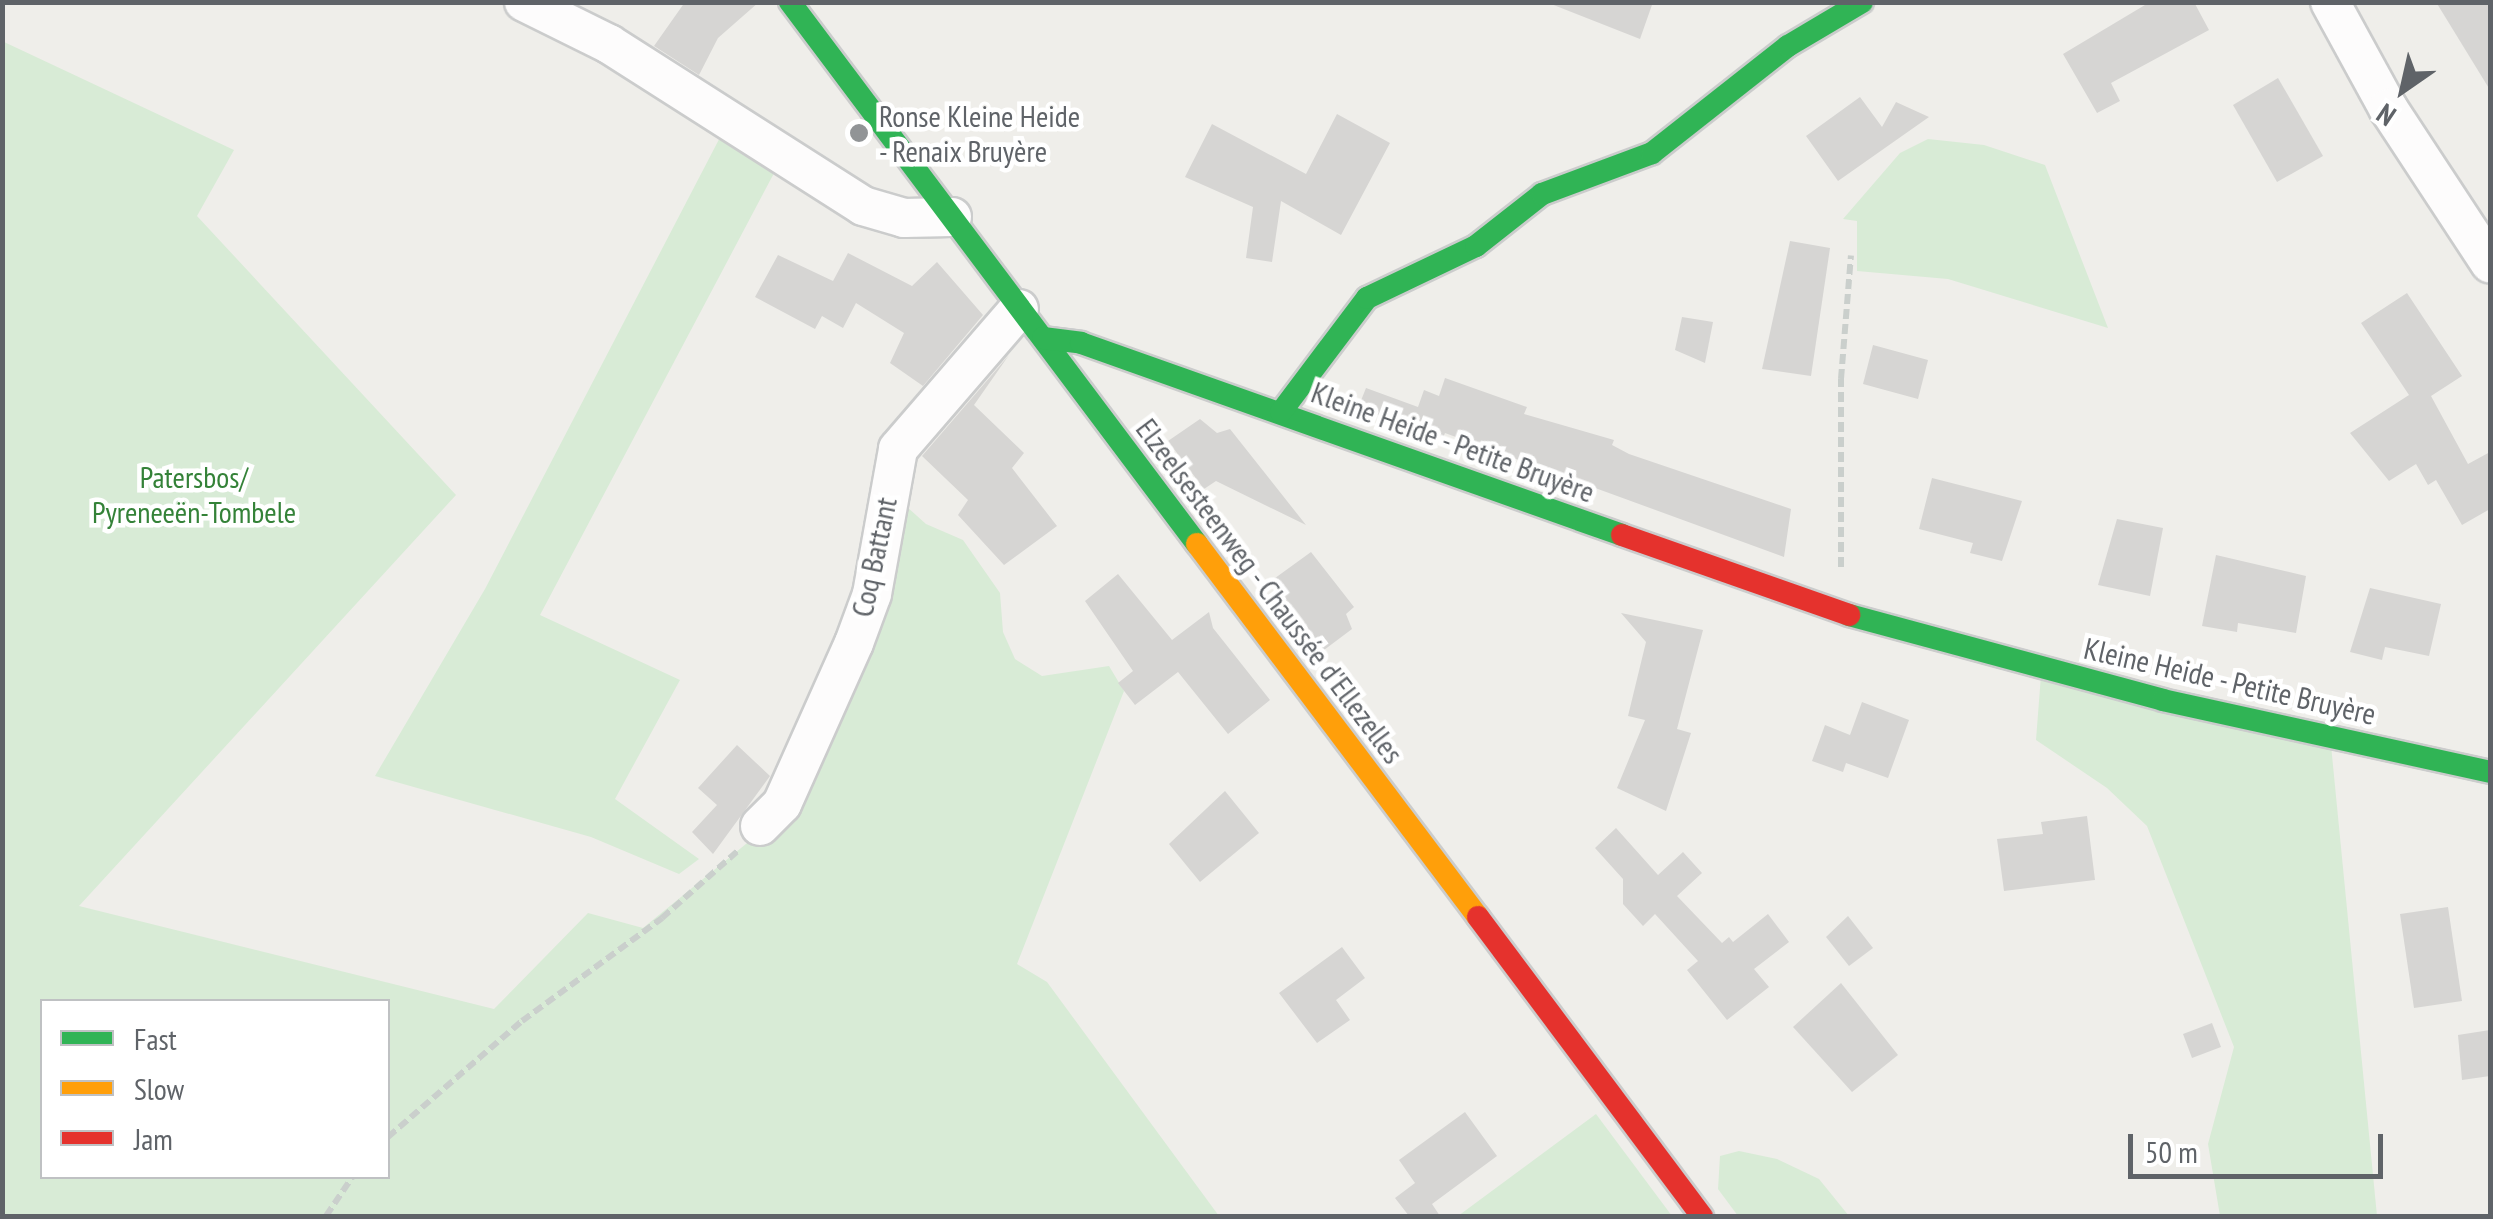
<!DOCTYPE html>
<html>
<head>
<meta charset="utf-8">
<style>
	body { margin:0 }
	#map { position:relative; width:2493px; height:1219px; overflow:hidden; background:#efeeea; font-family:"PT Sans Narrow",sans-serif }
	div>[style] { position:absolute }
	.green>* { inset:0; background:#d8ebd6 }
	.building>* { inset:0; background:#d6d5d3 }
	.path>* { height:6px; margin-top:-3px; transform-origin:0; background:repeating-linear-gradient(90deg,#cacfcc 0 10px,transparent 0 15px) }
	.roads { filter:drop-shadow(2px 0 #cbcccc) drop-shadow(-2px 0 #cbcccc) drop-shadow(0 2px #cbcccc) drop-shadow(0 -2px #cbcccc) }
	.street>* { height:38px; margin:-19px; padding:0 19px; transform-origin:19px; border-radius:19px; background:#fdfcfc }
	.fast>* { height:22px; margin:-11px; padding:0 11px; transform-origin:11px; border-radius:11px; background:#30b455 }
	.slow>* { height:22px; margin:-11px; padding:0 11px; transform-origin:11px; border-radius:11px; background:#ff9f0a }
	.jam>* { height:22px; margin:-11px; padding:0 11px; transform-origin:11px; border-radius:11px; background:#e5322d }
	.dots>* { width:28px; height:28px; translate:-50% -50%; box-sizing:border-box; border:5px solid #fff; border-radius:50% }
	span { translate:-50% -50%; white-space:nowrap; text-align:center; line-height:1.15; -webkit-text-stroke:9px #fff; paint-order:stroke }
	.poi-label { font-size:30px; color:#5f6368 }
	.left { translate:0 -50%; text-align:left }
	.street-label { font-size:30px; color:#5f6368 }
	.park-label { font-size:30px; color:#348238 }
	.frame { position:absolute; inset:0; border:5px solid #5f6368; pointer-events:none }
	.legend { position:absolute; left:40px; top:999px; width:350px; height:180px; box-sizing:border-box; background:#fff; border:2px solid #bfc1c3; margin:0; padding:12px 18px; list-style:none; font-size:30px; color:#5f6368 }
	.legend li { display:flex; align-items:center; gap:20px; height:50px }
	.legend b { width:50px; border:2px solid #bfc1c3 }
	.north { position:absolute; left:2353px; top:40px; width:100px; height:100px; -webkit-text-stroke:8px #fff; paint-order:stroke; rotate:214deg; font-size:28px; font-weight:700; line-height:40px; text-align:center; color:#5f6368 }
	.north::after { content:''; display:block; margin:auto; width:35px; height:45px; background:#5f6368; clip-path:polygon(50% 0,100% 100%,50% 72%,0 100%) }
	.scale { position:absolute; left:2128px; top:1134px; width:255px; height:45px; box-sizing:border-box; border:5px solid #5f6368; border-top:0; padding-left:12px; font-size:30px; line-height:35px; white-space:nowrap; color:#5f6368; -webkit-text-stroke:8px #fff; paint-order:stroke }
</style>
</head>
<body>
<div id="map">
	<div class="green">
		<div style="clip-path:polygon(evenodd,2px 41px,234px 150px,197px 216px,456px 495px,79px 906px,494px 1009px,588px 913px,643px 928px,785px 812px,897px 498px,926px 524px,963px 540px,1000px 593px,1003px 632px,1015px 659px,1042px 676px,1109px 666px,1124px 691px,1017px 964px,1047px 982px,1219px 1216px,3px 1216px,2px 41px,42px 1002px,388px 1002px,388px 1176px,42px 1176px,42px 1002px)"></div>
		<div style="clip-path:polygon(727px 124px,781px 160px,540px 615px,680px 680px,615px 799px,699px 859px,679px 874px,591px 837px,375px 776px,485px 589px)"></div>
		<div style="clip-path:polygon(1928px 139px,1984px 145px,2045px 165px,2108px 328px,1948px 279px,1857px 271px,1857px 221px,1843px 219px,1900px 153px)"></div>
		<div style="clip-path:polygon(2041px 675px,2331px 745px,2377px 1216px,2220px 1216px,2208px 1144px,2234px 1047px,2147px 826px,2107px 788px,2036px 740px)"></div>
		<div style="clip-path:polygon(1596px 1114px,1672px 1216px,1458px 1216px)"></div>
		<div style="clip-path:polygon(1739px 1151px,1777px 1159px,1819px 1179px,1849px 1216px,1738px 1216px,1718px 1189px,1720px 1156px)"></div>
	</div>
	<div class="building">
		<div style="clip-path:polygon(685px 2px,759px 2px,718px 38px,699px 75px,654px 46px)"></div>
		<div style="clip-path:polygon(1546px 2px,1653px 2px,1640px 39px)"></div>
		<div style="clip-path:polygon(2150px 2px,2194px 2px,2209px 30px,2111px 83px,2120px 101px,2097px 113px,2063px 54px)"></div>
		<div style="clip-path:polygon(2436px 2px,2490px 2px,2490px 90px)"></div>
		<div style="clip-path:polygon(2278px 78px,2323px 156px,2277px 182px,2233px 105px)"></div>
		<div style="clip-path:polygon(1860px 97px,1882px 127px,1896px 102px,1929px 117px,1838px 181px,1806px 136px)"></div>
		<div style="clip-path:polygon(1337px 114px,1390px 143px,1341px 235px,1281px 201px,1272px 262px,1246px 258px,1253px 207px,1185px 177px,1212px 124px,1306px 174px)"></div>
		<div style="clip-path:polygon(1790px 241px,1830px 248px,1811px 376px,1762px 369px)"></div>
		<div style="clip-path:polygon(848px 253px,912px 286px,937px 262px,983px 315px,923px 386px,890px 363px,904px 333px,856px 303px,843px 328px,822px 316px,815px 329px,755px 297px,778px 255px,833px 281px)"></div>
		<div style="clip-path:polygon(2407px 293px,2462px 376px,2431px 396px,2468px 464px,2490px 452px,2490px 509px,2462px 525px,2436px 480px,2428px 485px,2416px 464px,2389px 481px,2350px 433px,2409px 395px,2361px 323px)"></div>
		<div style="clip-path:polygon(1682px 317px,1713px 322px,1705px 363px,1675px 350px)"></div>
		<div style="clip-path:polygon(1873px 345px,1928px 360px,1918px 399px,1863px 384px)"></div>
		<div style="clip-path:polygon(1009px 355px,974px 405px,1024px 453px,1012px 468px,1057px 526px,1004px 565px,958px 515px,968px 500px,922px 456px)"></div>
		<div style="clip-path:polygon(1445px 378px,1527px 407px,1524px 414px,1614px 440px,1612px 445px,1629px 454px,1791px 509px,1784px 557px,1445px 433px,1443px 438px,1358px 408px,1366px 388px,1418px 407px,1424px 390px,1439px 396px)"></div>
		<div style="clip-path:polygon(1200px 419px,1217px 433px,1230px 429px,1306px 525px,1216px 481px,1204px 489px,1168px 441px)"></div>
		<div style="clip-path:polygon(1932px 478px,2022px 501px,2002px 561px,1970px 553px,1973px 543px,1919px 529px)"></div>
		<div style="clip-path:polygon(2117px 519px,2163px 528px,2150px 596px,2098px 585px)"></div>
		<div style="clip-path:polygon(1311px 552px,1354px 607px,1346px 614px,1352px 629px,1324px 650px,1271px 581px)"></div>
		<div style="clip-path:polygon(2216px 555px,2306px 576px,2296px 633px,2238px 623px,2237px 632px,2202px 626px)"></div>
		<div style="clip-path:polygon(1118px 574px,1172px 640px,1209px 612px,1213px 628px,1270px 700px,1228px 734px,1178px 672px,1135px 705px,1118px 683px,1133px 671px,1085px 601px)"></div>
		<div style="clip-path:polygon(2370px 588px,2441px 604px,2429px 656px,2385px 647px,2382px 660px,2350px 652px)"></div>
		<div style="clip-path:polygon(1621px 613px,1703px 630px,1677px 729px,1691px 733px,1666px 811px,1617px 788px,1645px 720px,1628px 716px,1646px 642px)"></div>
		<div style="clip-path:polygon(1862px 702px,1909px 720px,1888px 778px,1846px 763px,1843px 772px,1812px 761px,1825px 725px,1850px 735px)"></div>
		<div style="clip-path:polygon(737px 745px,770px 776px,713px 854px,692px 832px,717px 805px,698px 788px)"></div>
		<div style="clip-path:polygon(1225px 791px,1259px 833px,1200px 882px,1169px 844px)"></div>
		<div style="clip-path:polygon(2087px 816px,2095px 880px,2004px 891px,1997px 839px,2043px 834px,2041px 822px)"></div>
		<div style="clip-path:polygon(1616px 828px,1658px 875px,1683px 852px,1702px 873px,1677px 896px,1722px 943px,1729px 937px,1733px 942px,1768px 914px,1789px 942px,1754px 969px,1769px 987px,1727px 1020px,1687px 970px,1698px 961px,1655px 914px,1643px 926px,1623px 904px,1623px 879px,1595px 848px)"></div>
		<div style="clip-path:polygon(2448px 907px,2462px 1001px,2414px 1008px,2400px 914px)"></div>
		<div style="clip-path:polygon(1848px 916px,1873px 948px,1849px 966px,1826px 937px)"></div>
		<div style="clip-path:polygon(1342px 947px,1365px 978px,1336px 1000px,1350px 1020px,1317px 1043px,1279px 993px)"></div>
		<div style="clip-path:polygon(1841px 983px,1898px 1055px,1852px 1092px,1793px 1027px)"></div>
		<div style="clip-path:polygon(2212px 1023px,2221px 1047px,2192px 1058px,2183px 1034px)"></div>
		<div style="clip-path:polygon(2490px 1030px,2490px 1076px,2462px 1080px,2458px 1035px)"></div>
		<div style="clip-path:polygon(1465px 1112px,1497px 1156px,1432px 1204px,1440px 1216px,1409px 1216px,1395px 1198px,1415px 1183px,1399px 1160px)"></div>
	</div>
	<div class="path">
		<div style="left:1841px;top:567px;width:188px;rotate:-90deg"></div>
		<div style="left:1841px;top:379px;width:124px;rotate:-85.4deg"></div>
		<div style="left:388px;top:1137px;width:177px;rotate:-40.9deg"></div>
		<div style="left:522px;top:1021px;width:174px;rotate:-36.3deg"></div>
		<div style="left:662px;top:918px;width:104px;rotate:-41.5deg"></div>
		<div style="left:326px;top:1216px;width:48px;rotate:-56deg"></div>
	</div>
	<div class="roads">
		<div class="street">
			<div style="left:524px;top:2px;width:95px;rotate:26.3deg"></div>
			<div style="left:609px;top:44px;width:301px;rotate:32.5deg"></div>
			<div style="left:863px;top:206px;width:43px;rotate:16.3deg"></div>
			<div style="left:904px;top:218px;width:48px;rotate:-1.2deg"></div>
			<div style="left:2330px;top:2px;width:121px;rotate:61.3deg"></div>
			<div style="left:2388px;top:108px;width:186px;rotate:56.7deg"></div>
			<div style="left:760px;top:826px;width:31px;rotate:-45deg"></div>
			<div style="left:782px;top:804px;width:176px;rotate:-65.9deg"></div>
			<div style="left:854px;top:643px;width:52px;rotate:-69.8deg"></div>
			<div style="left:872px;top:594px;width:147px;rotate:-79.8deg"></div>
			<div style="left:898px;top:449px;width:185px;rotate:-49.2deg"></div>
		</div>
		<div class="fast">
			<div style="left:790px;top:2px;width:678px;rotate:53.1deg"></div>
			<div style="left:1043px;top:338px;width:38px;rotate:7deg"></div>
			<div style="left:1081px;top:343px;width:574px;rotate:19.54deg"></div>
			<div style="left:1281px;top:412px;width:143px;rotate:-53deg"></div>
			<div style="left:1367px;top:298px;width:121px;rotate:-25.5deg"></div>
			<div style="left:1476px;top:246px;width:84px;rotate:-38.2deg"></div>
			<div style="left:1542px;top:194px;width:117px;rotate:-20.4deg"></div>
			<div style="left:1652px;top:153px;width:173px;rotate:-38.2deg"></div>
			<div style="left:1788px;top:46px;width:86px;rotate:-30.7deg"></div>
			<div style="left:1849px;top:615px;width:325px;rotate:15.1deg"></div>
			<div style="left:2163px;top:700px;width:335px;rotate:12.4deg"></div>
		</div>
		<div class="slow">
			<div style="left:1197px;top:544px;width:467px;rotate:53deg"></div>
		</div>
		<div class="jam">
			<div style="left:1622px;top:535px;width:241px;rotate:19.4deg"></div>
			<div style="left:1478px;top:917px;width:374px;rotate:53.2deg"></div>
		</div>
	</div>
	<div class="dots">
		<div style="left:859px;top:133px;background:#919496"></div>
	</div>
	<div class="poi-label">
		<span class="left" style="left:879px;top:133px">Ronse Kleine Heide<br>- Renaix Bruyère</span>
	</div>
	<div class="street-label">
		<span style="left:1453px;top:442px;rotate:20deg">Kleine Heide - Petite Bruyère</span>
		<span style="left:874px;top:557px;rotate:-78deg">Coq Battant</span>
		<span style="left:1270px;top:591px;rotate:53deg">Elzeelsesteenweg - Chaussée d'Ellezelles</span>
		<span style="left:2230px;top:681px;rotate:13deg">Kleine Heide - Petite Bruyère</span>
	</div>
	<div class="park-label">
		<span style="left:194px;top:494px">Patersbos/<br>Pyreneeën-Tombele</span>
	</div>
	<div class="frame"></div>
	<ul class="legend">
	<li><b style="height:12px;background:#30b455"></b>Fast</li>
	<li><b style="height:12px;background:#ff9f0a"></b>Slow</li>
	<li><b style="height:12px;background:#e5322d"></b>Jam</li>
	</ul>
	<div class="north">N</div>
	<div class="scale">50 m</div>
</div>
</body>
</html>
